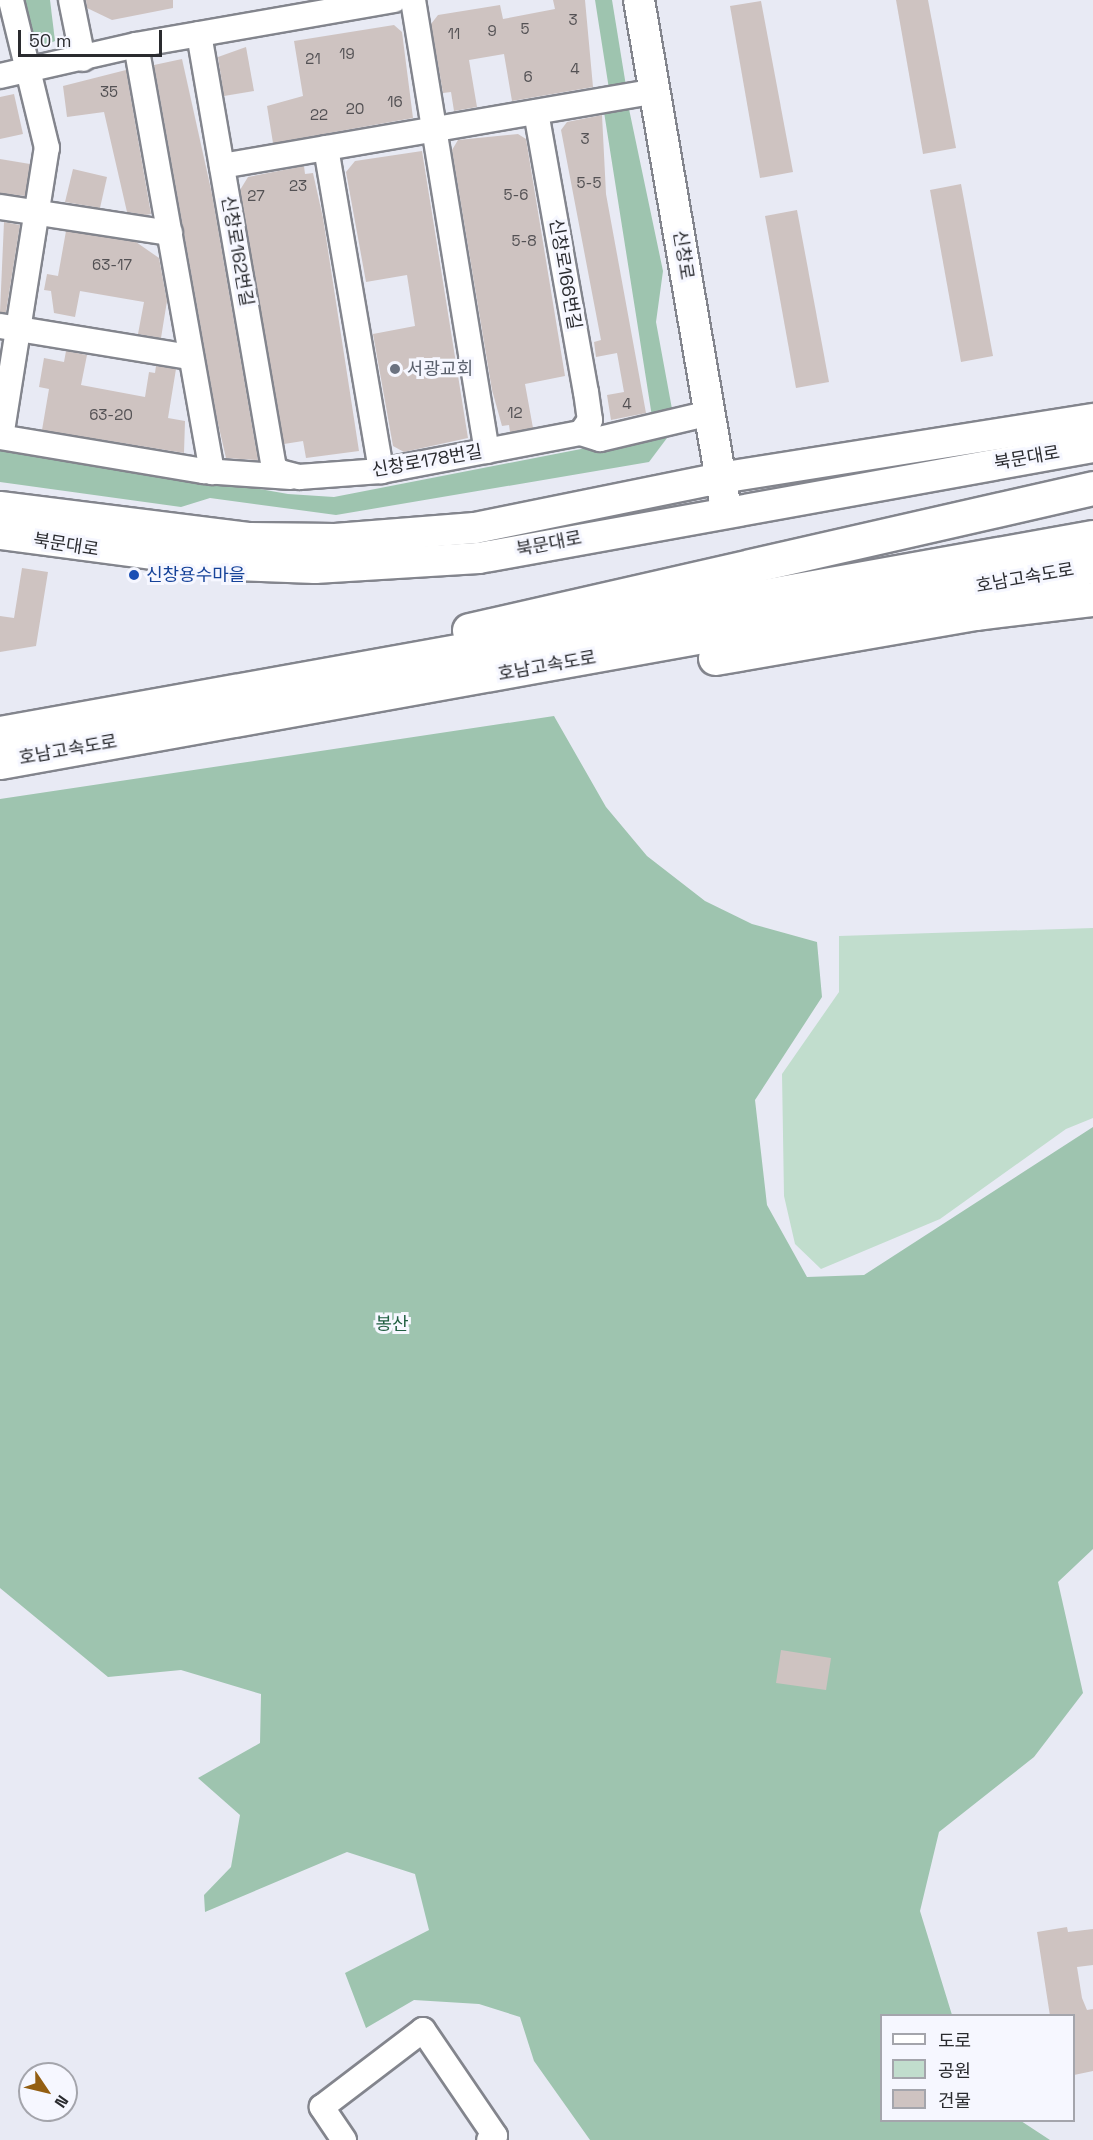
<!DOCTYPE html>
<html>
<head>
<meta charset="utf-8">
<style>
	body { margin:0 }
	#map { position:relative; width:1093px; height:2140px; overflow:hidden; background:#e8eaf4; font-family:"Space Grotesk","Noto Sans KR",sans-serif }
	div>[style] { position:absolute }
	.green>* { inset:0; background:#c1ddcd }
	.forest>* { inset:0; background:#9ec4af }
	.building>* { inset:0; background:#cec3c1 }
	.roads { filter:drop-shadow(2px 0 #83858d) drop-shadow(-2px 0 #83858d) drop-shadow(0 2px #83858d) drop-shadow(0 -2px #83858d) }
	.minor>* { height:24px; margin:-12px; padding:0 12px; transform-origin:12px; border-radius:12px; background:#fff }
	.major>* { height:30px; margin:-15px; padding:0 15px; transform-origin:15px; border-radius:15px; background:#fff }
	.highway>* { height:33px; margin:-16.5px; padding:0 16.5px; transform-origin:16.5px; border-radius:16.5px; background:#fff }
	.dots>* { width:16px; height:16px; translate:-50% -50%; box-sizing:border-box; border:3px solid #f6f7ff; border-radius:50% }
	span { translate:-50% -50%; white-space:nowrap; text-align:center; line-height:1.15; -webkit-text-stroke:6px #f6f7ff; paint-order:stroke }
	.number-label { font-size:15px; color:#535154 }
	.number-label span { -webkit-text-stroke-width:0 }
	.street-label { font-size:18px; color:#2a2b2f }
	.worship-label { font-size:18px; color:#5b616d }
	.left { translate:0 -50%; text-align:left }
	.transit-label { font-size:18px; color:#164399 }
	.park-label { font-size:18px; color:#205f41 }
	.legend { position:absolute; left:880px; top:2014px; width:195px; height:108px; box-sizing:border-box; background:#f6f7ff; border:2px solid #a4a5ac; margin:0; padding:8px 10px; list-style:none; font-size:18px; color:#2a2b2f }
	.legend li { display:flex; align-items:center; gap:12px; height:30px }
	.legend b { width:30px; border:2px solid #a4a5ac }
	.north { position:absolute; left:18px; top:2062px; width:60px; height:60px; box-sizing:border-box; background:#f6f7ff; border:2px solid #a4a5ac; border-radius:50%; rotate:125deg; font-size:16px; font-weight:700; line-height:24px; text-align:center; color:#2a2b2f }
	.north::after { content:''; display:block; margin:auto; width:21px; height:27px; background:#935e12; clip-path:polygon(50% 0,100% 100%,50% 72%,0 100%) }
	.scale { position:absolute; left:18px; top:30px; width:144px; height:27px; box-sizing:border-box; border:3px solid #2a2b2f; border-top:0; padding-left:8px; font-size:18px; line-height:21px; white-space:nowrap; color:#2a2b2f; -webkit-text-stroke:4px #f6f7ff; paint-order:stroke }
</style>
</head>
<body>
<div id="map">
	<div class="green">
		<div style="clip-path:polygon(1093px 928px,1093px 1118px,1066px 1129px,940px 1219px,821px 1269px,795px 1244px,784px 1196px,782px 1074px,839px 992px,839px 936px)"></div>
	</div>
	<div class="forest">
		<div style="clip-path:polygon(24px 0,50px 0,55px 41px,41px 47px,32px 40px)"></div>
		<div style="clip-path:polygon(595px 0,612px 0,626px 86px,609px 89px)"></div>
		<div style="clip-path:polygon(629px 109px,663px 271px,656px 322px,672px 409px,665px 419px,653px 423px,604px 112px)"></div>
		<div style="clip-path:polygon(663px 433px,667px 438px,649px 462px,336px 515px,210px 498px,181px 507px,0 482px,0 444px,288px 494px,334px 497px)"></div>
		<div style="clip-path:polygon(554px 716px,606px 807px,647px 856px,705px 901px,752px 924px,817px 942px,822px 997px,755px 1100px,767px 1205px,807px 1277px,864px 1275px,1093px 1127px,1093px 1549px,1058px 1582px,1083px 1693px,1034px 1757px,939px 1832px,920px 1911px,952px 2015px,882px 2016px,882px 2120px,1021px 2121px,1050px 2140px,590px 2140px,534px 2061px,520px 2017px,479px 2004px,414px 2000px,366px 2028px,345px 1973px,429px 1930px,415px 1874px,347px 1852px,205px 1912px,204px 1895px,231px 1867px,240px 1815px,198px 1778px,260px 1743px,261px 1694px,181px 1670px,108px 1677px,0 1588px,0 799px)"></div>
	</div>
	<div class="building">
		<div style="clip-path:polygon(86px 0,173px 0,173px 8px,112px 20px,87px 8px)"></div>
		<div style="clip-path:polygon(553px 0,585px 0,593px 87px,512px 101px,504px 54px,469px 60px,477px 107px,454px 111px,451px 92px,443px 93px,431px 24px,438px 15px,500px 5px,503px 19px,555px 9px)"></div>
		<div style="clip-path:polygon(896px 0,928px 0,956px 148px,923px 154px)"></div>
		<div style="clip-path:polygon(761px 1px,793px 172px,760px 178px,730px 6px)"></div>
		<div style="clip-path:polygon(394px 25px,402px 32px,413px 118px,273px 143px,267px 106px,303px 96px,294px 41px)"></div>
		<div style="clip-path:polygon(246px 47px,254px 91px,224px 96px,218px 57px)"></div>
		<div style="clip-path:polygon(182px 59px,212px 194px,258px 460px,226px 458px,217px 419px,154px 65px)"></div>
		<div style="clip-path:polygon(126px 70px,151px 214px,146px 215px,127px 212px,104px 112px,67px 117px,63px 86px)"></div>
		<div style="clip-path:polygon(14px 94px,23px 134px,0 139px,0 97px)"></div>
		<div style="clip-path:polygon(602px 115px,606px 194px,646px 413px,611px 420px,607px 395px,624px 392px,617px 353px,596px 357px,594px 342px,601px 340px,561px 130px,567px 122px)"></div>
		<div style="clip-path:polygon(518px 134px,526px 139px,565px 376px,525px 384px,533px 428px,510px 432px,509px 425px,502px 426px,492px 390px,452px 150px,458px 140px)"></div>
		<div style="clip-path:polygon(422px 151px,468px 438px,404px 452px,393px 446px,373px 334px,415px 326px,407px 275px,366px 282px,346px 172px,355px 161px)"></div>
		<div style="clip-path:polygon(0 159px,30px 164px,25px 196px,0 193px)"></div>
		<div style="clip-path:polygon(304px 166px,305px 174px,313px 173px,323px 218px,359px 451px,306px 458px,303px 441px,284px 444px,240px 190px,248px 177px)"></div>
		<div style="clip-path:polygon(73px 169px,107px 177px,100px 208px,65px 202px)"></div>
		<div style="clip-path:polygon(961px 184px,993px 356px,961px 362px,930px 190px)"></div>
		<div style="clip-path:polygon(797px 210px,829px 382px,796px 388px,765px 216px)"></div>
		<div style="clip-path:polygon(4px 222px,20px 225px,6px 312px,0 312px)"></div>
		<div style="clip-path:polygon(66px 231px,136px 242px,159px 258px,167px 301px,161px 338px,138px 334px,144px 302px,80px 291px,75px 317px,54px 313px,51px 291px,44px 290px,47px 274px,58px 276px)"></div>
		<div style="clip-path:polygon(66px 351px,87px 355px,81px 385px,145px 397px,149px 372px,155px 373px,156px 366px,176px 369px,168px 418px,185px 421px,184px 453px,42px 430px,49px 389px,39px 387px,44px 358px,64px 362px)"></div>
		<div style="clip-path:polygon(22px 568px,48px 572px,36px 646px,0 652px,0 616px,14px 618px)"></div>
		<div style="clip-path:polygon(781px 1650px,831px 1658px,826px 1690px,776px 1683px)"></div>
		<div style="clip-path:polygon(1067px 1927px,1068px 1932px,1093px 1929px,1093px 1965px,1077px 1967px,1082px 1998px,1087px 2010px,1093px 2009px,1093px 2071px,1074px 2075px,1074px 2016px,1050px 2016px,1037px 1932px)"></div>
	</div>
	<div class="roads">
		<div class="minor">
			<div style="left:71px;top:0;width:60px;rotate:78.5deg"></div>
			<div style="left:413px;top:0;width:457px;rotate:80.7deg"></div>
			<div style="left:199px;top:34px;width:439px;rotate:80.2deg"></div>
			<div style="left:274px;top:467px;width:8px;rotate:40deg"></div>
			<div style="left:280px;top:472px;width:20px;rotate:15deg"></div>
			<div style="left:299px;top:477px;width:82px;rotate:-4.2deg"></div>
			<div style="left:381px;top:471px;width:204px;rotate:-10.8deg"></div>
			<div style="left:581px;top:433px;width:20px;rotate:18deg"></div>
			<div style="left:600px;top:439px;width:113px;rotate:-13.3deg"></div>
			<div style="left:136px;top:45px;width:434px;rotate:79.9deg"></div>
			<div style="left:0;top:76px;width:139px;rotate:-12.8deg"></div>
			<div style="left:136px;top:45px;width:262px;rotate:-9.9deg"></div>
			<div style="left:536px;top:112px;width:284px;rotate:79.9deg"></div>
			<div style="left:586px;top:392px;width:28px;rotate:82deg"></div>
			<div style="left:590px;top:420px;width:16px;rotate:125deg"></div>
			<div style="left:326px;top:148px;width:328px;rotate:80.3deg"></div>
			<div style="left:222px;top:166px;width:440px;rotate:-9.8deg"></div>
			<div style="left:0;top:207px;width:172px;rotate:8.7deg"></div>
			<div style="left:0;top:326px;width:193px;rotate:9.3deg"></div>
			<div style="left:0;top:437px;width:207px;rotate:9.5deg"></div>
			<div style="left:204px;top:471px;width:87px;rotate:3.9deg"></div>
			<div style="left:1px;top:437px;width:293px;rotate:-81deg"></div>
			<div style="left:47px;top:148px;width:152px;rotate:-103.7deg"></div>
			<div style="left:344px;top:2140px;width:40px;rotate:-124deg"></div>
			<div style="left:322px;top:2107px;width:127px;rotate:-37.3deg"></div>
			<div style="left:423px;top:2030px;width:128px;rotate:55.8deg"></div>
			<div style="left:495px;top:2136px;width:7px;rotate:146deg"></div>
		</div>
		<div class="major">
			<div style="left:639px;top:0;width:505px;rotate:80.31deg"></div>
			<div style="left:0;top:507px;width:252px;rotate:7.1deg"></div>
			<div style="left:250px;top:538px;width:85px;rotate:0.7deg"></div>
			<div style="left:335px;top:539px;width:140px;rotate:-4.5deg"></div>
			<div style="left:475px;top:528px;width:250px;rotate:-11.5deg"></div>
			<div style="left:720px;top:478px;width:378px;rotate:-9deg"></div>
			<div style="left:0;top:534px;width:237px;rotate:7.5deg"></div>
			<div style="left:235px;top:565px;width:80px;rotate:2.1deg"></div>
			<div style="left:315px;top:568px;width:164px;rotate:-3.5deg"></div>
			<div style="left:479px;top:558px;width:624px;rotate:-10.25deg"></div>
		</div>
		<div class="highway">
			<div style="left:469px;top:630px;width:640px;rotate:-12.82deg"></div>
			<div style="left:715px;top:658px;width:264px;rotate:-9.8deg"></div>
			<div style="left:975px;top:613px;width:119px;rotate:-6.8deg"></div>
			<div style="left:0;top:733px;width:1110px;rotate:-10.17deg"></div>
			<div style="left:0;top:762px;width:1110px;rotate:-10.17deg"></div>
		</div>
	</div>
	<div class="dots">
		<div style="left:395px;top:369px;background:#6b7280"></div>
		<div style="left:134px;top:575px;background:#1a4fb4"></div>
	</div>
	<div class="number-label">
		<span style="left:573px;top:20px">3</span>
		<span style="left:525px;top:29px">5</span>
		<span style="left:492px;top:31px">9</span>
		<span style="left:454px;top:34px">11</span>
		<span style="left:347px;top:54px">19</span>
		<span style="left:313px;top:59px">21</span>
		<span style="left:575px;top:69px">4</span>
		<span style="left:528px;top:77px">6</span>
		<span style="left:109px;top:92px">35</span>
		<span style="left:395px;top:102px">16</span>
		<span style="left:355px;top:109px">20</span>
		<span style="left:319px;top:115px">22</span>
		<span style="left:585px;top:139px">3</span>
		<span style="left:589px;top:183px">5-5</span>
		<span style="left:298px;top:186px">23</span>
		<span style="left:516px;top:195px">5-6</span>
		<span style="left:256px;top:196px">27</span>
		<span style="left:524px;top:241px">5-8</span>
		<span style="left:112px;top:265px">63-17</span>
		<span style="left:627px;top:404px">4</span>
		<span style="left:515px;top:413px">12</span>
		<span style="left:111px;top:415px">63-20</span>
	</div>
	<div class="street-label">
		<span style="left:237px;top:251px;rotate:80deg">신창로162번길</span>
		<span style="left:683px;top:255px;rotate:81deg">신창로</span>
		<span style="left:565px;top:274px;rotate:80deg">신창로166번길</span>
		<span style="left:1027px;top:458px;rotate:-10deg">북문대로</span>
		<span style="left:427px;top:461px;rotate:-10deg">신창로178번길</span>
		<span style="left:549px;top:544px;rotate:-11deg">북문대로</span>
		<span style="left:66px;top:545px;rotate:9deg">북문대로</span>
		<span style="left:1025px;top:578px;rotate:-10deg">호남고속도로</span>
		<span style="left:547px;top:666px;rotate:-10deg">호남고속도로</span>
		<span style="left:68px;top:750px;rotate:-10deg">호남고속도로</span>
	</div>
	<div class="worship-label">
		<span class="left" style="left:407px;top:369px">서광교회</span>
	</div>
	<div class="transit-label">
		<span class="left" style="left:146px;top:575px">신창용수마을</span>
	</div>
	<div class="park-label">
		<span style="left:392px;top:1324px">봉산</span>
	</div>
	<ul class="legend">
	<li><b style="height:8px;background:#fff"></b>도로</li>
	<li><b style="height:16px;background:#c1ddcd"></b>공원</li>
	<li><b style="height:16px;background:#cec3c1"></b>건물</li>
	</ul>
	<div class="north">N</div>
	<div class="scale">50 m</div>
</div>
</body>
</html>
